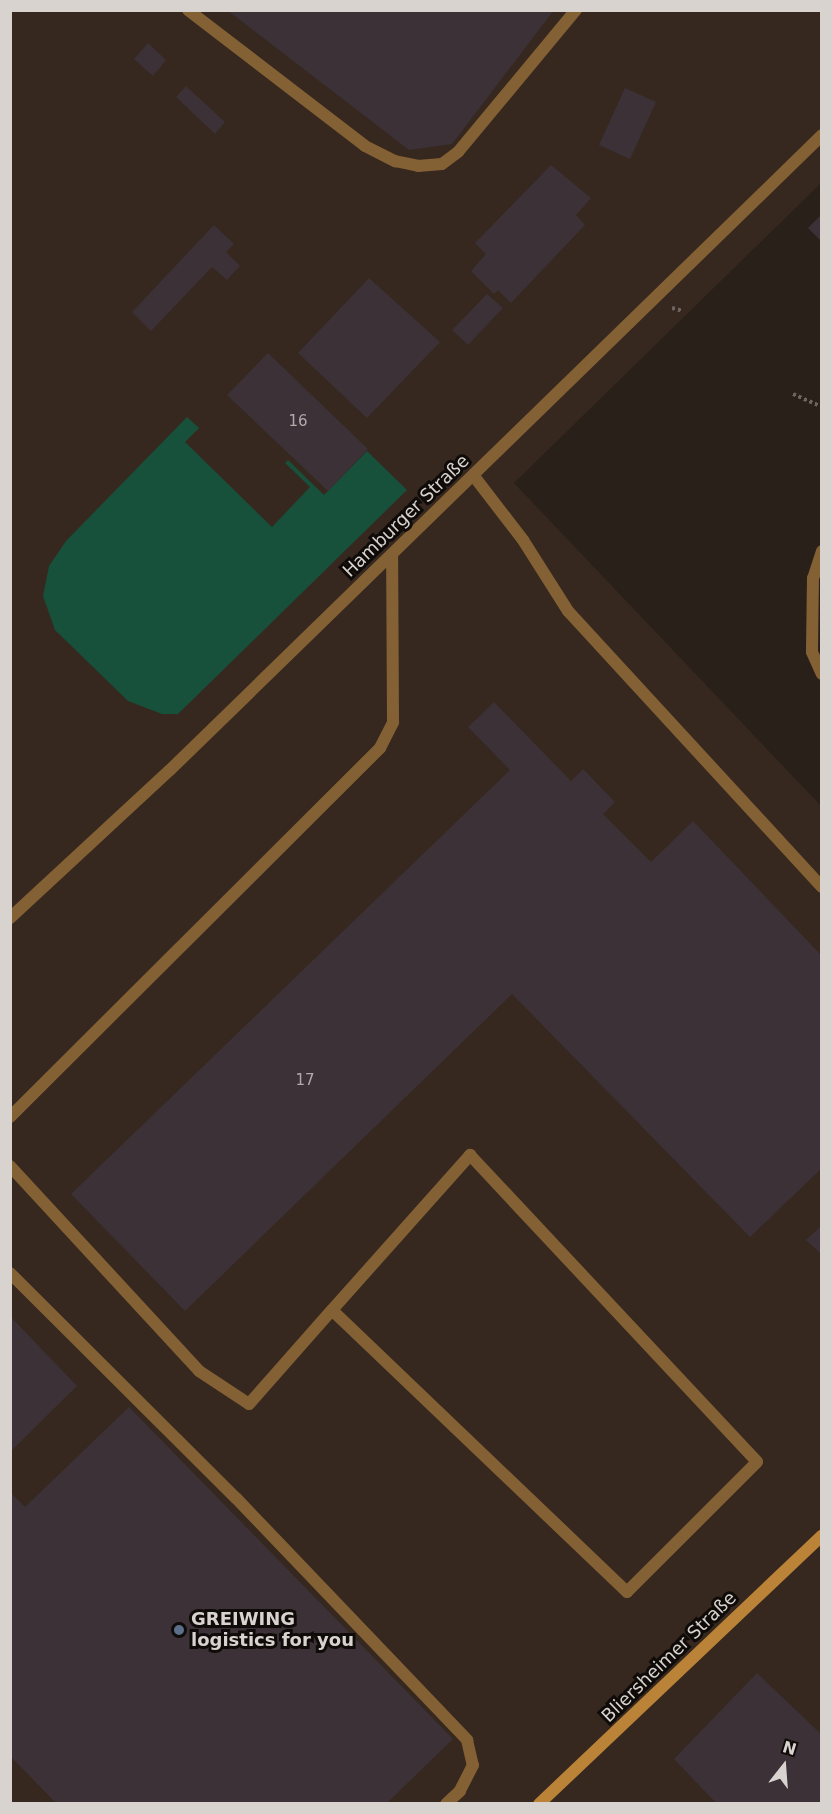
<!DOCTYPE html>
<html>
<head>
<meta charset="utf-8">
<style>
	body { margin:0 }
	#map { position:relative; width:832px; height:1814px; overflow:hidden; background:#2a201a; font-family:"DejaVu Sans",sans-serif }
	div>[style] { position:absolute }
	.built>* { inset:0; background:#36281f }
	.green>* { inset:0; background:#17503b }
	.building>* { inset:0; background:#3b3137 }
	.path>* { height:4px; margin-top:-2px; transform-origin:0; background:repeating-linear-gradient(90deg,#6e6560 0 3px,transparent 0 6px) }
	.lane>* { height:12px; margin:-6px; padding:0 6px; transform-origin:6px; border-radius:6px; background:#846134 }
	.street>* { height:12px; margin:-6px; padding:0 6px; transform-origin:6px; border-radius:6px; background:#846134 }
	.secondary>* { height:12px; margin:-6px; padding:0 6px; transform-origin:6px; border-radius:6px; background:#bb8337 }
	.dots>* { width:16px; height:16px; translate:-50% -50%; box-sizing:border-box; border:3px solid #0f0b08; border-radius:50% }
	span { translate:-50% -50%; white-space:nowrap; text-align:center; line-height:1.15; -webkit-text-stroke:6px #0f0b08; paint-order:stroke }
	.number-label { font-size:15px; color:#b2aaa9 }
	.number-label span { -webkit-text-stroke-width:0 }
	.street-label { font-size:18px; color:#d9d3cf }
	.poi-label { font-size:18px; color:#d9d3cf; font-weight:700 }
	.left { translate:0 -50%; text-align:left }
	.frame { position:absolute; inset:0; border:12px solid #d9d3cf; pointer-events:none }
	.north { position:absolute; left:754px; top:1736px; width:60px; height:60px; -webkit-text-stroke:4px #0f0b08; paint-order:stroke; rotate:17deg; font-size:16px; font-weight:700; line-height:24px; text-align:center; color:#d9d3cf }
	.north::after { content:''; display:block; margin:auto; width:21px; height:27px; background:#d9d3cf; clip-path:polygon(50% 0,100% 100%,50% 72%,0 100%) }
</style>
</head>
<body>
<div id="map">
	<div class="built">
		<div style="clip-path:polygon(11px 11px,821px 11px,821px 183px,514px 483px,821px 806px,821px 1803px,11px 1804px)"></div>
	</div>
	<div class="green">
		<div style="clip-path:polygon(187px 417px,199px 428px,185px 442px,272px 527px,310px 487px,285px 463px,288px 460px,324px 495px,367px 451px,407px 490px,178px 714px,162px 714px,128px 701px,55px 630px,43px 596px,49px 566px,66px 541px)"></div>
	</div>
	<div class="building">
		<div style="clip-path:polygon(227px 10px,554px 10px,452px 144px,409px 150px)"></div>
		<div style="clip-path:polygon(148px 43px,166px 60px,153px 76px,134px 59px)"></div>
		<div style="clip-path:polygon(186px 86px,225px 122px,215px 134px,176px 97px)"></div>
		<div style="clip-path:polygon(625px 88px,656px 102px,630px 159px,599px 145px)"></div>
		<div style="clip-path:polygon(551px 165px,591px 198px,576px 215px,585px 225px,511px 303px,498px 290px,494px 294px,471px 271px,486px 254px,475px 243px)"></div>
		<div style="clip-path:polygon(822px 214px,822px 242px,808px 228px)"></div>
		<div style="clip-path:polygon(214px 225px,234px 244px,226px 252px,240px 266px,227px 280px,212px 267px,151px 331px,132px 312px)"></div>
		<div style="clip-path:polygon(369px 278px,440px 342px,367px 418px,298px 353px)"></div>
		<div style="clip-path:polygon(487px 294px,503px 308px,468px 345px,452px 330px)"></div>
		<div style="clip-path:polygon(268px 353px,368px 449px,328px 491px,227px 395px)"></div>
		<div style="clip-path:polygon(494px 702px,571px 781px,583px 769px,615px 802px,603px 814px,651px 862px,693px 821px,822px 956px,822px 1168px,750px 1237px,512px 994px,185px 1311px,71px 1194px,510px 770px,468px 727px)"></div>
		<div style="clip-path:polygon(822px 1225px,822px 1255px,806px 1240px)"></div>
		<div style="clip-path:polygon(10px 1316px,77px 1386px,10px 1452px)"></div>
		<div style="clip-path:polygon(129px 1407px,453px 1739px,386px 1804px,57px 1804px,10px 1756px,10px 1492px,25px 1507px)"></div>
		<div style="clip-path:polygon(757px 1673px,822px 1735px,822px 1804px,717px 1804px,674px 1759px)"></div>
	</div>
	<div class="path">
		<div style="left:672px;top:308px;width:11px;rotate:15deg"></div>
		<div style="left:793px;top:394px;width:32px;rotate:24deg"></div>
	</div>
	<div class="lane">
		<div style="left:188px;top:10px;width:223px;rotate:37.5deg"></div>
		<div style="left:365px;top:146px;width:34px;rotate:27deg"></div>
		<div style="left:395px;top:161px;width:24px;rotate:12deg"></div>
		<div style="left:418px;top:166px;width:24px;rotate:-5deg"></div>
		<div style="left:442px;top:164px;width:20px;rotate:-37deg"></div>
		<div style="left:458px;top:152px;width:185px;rotate:-50.3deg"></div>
		<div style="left:473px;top:475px;width:82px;rotate:52.4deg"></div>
		<div style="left:523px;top:540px;width:84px;rotate:57.6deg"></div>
		<div style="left:568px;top:611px;width:375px;rotate:47.4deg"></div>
		<div style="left:10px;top:1117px;width:523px;rotate:-44.92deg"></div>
		<div style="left:380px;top:748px;width:29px;rotate:-63deg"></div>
		<div style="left:393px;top:722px;width:168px;rotate:-90.3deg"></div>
		<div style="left:10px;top:1166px;width:279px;rotate:47.3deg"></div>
		<div style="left:199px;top:1371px;width:60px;rotate:33.4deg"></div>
		<div style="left:249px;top:1404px;width:125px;rotate:-48.6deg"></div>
		<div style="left:332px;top:1310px;width:208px;rotate:-48.3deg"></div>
		<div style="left:470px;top:1155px;width:420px;rotate:46.9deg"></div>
		<div style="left:757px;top:1462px;width:184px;rotate:135deg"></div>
		<div style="left:627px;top:1592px;width:408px;rotate:-136.3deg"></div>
		<div style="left:10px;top:1273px;width:319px;rotate:44.9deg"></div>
		<div style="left:236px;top:1498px;width:335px;rotate:46.3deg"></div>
		<div style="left:467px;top:1740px;width:26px;rotate:77deg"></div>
		<div style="left:473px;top:1765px;width:29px;rotate:117deg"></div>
		<div style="left:460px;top:1791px;width:19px;rotate:137deg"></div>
	</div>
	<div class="street">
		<div style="left:822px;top:551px;width:28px;rotate:108deg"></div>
		<div style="left:813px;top:578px;width:74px;rotate:90.8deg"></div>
		<div style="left:812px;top:652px;width:24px;rotate:66deg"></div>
		<div style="left:10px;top:918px;width:218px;rotate:-42.8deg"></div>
		<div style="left:170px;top:770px;width:910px;rotate:-44.24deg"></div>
	</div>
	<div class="secondary">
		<div style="left:539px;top:1804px;width:390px;rotate:-43.5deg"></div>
	</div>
	<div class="dots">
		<div style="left:179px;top:1630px;background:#5c6f8a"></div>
	</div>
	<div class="number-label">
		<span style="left:298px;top:422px">16</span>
		<span style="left:305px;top:1081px">17</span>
	</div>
	<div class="street-label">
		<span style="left:406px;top:516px;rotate:-44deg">Hamburger Straße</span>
		<span style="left:669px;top:1657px;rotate:-44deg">Bliersheimer Straße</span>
	</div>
	<div class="poi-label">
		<span class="left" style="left:191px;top:1630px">GREIWING<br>logistics for you</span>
	</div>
	<div class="frame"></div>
	<div class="north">N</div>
</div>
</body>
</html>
